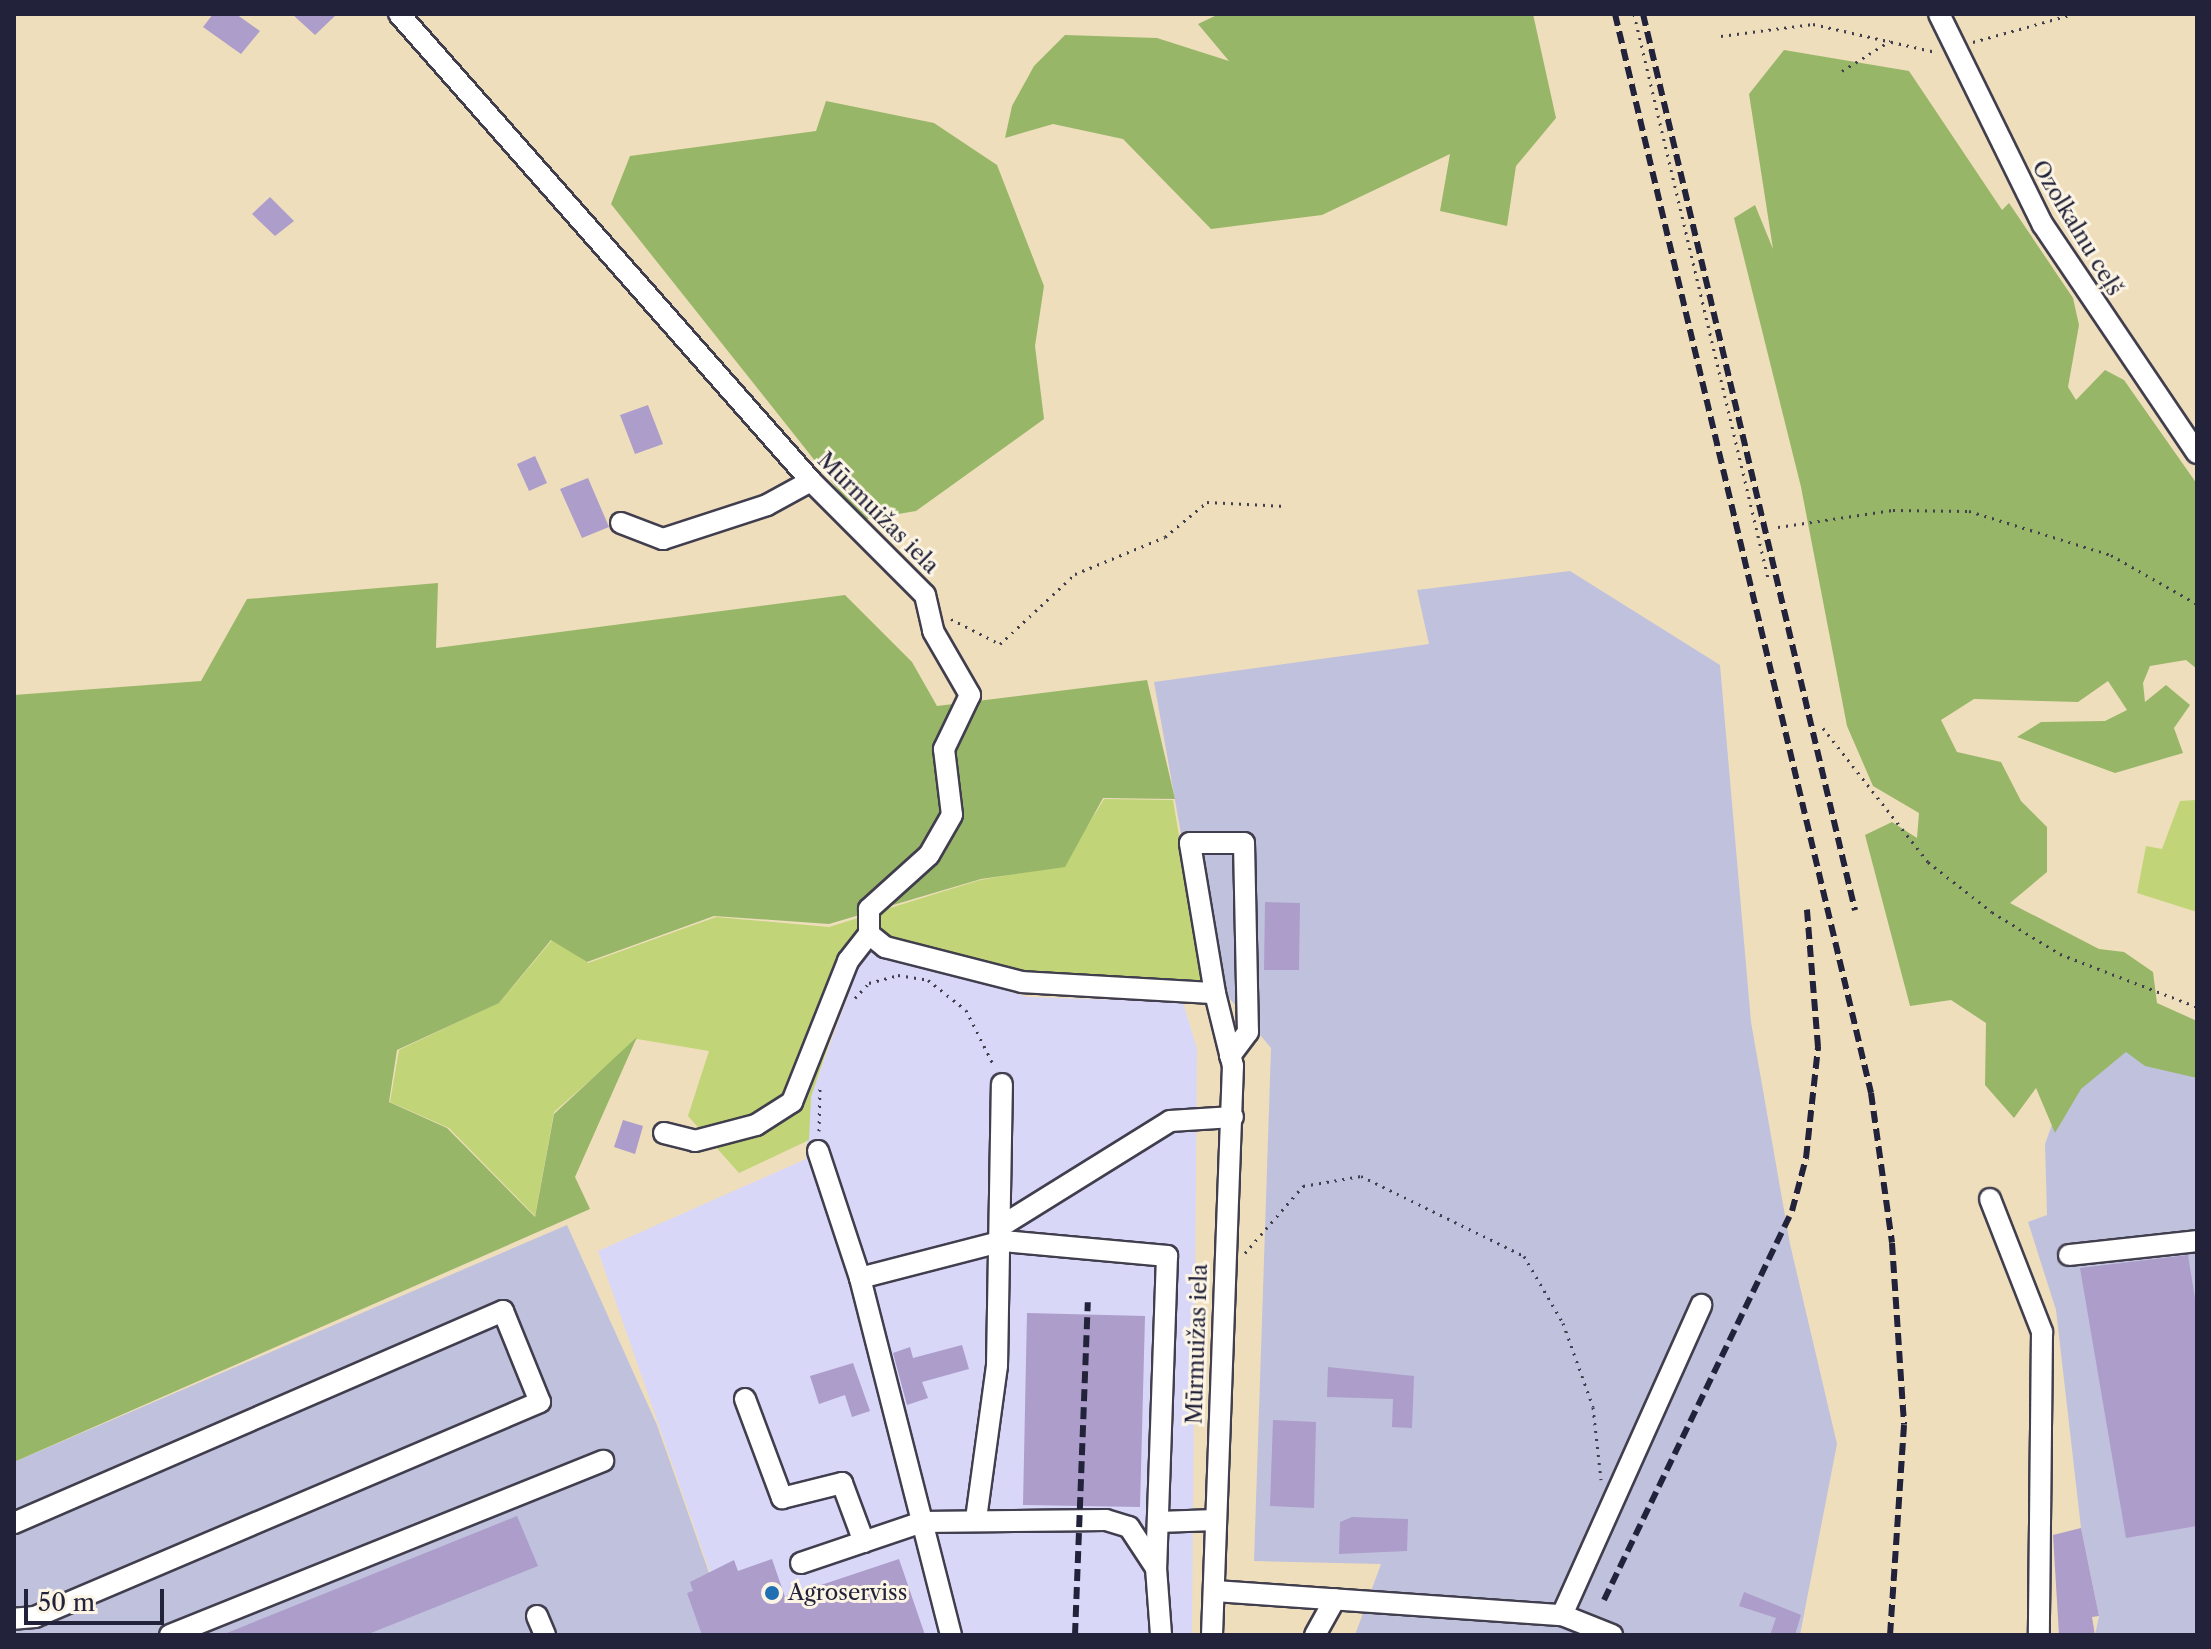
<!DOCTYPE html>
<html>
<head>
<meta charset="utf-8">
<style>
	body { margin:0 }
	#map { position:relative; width:2211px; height:1649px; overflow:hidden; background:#efdebc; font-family:"Libre Caslon Text",serif }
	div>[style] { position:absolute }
	.built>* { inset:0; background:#d9d7f8 }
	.industrial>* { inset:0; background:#c0c2dd }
	.green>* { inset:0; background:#c1d477 }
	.forest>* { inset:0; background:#98b668 }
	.building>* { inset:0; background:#ac9dca }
	.path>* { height:3px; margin-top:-1.5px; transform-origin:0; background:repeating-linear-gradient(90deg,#413e4e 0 2px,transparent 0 8px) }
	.roads { filter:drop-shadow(2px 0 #413e4e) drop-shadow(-2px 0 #413e4e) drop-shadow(0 2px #413e4e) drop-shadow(0 -2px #413e4e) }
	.minor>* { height:20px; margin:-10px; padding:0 10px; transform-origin:10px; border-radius:10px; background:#fff }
	.rail>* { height:6px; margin-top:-3px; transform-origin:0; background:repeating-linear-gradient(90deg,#22223b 0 12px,transparent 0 18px) }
	.dots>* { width:22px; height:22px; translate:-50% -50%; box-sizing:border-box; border:4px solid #fcf5e5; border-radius:50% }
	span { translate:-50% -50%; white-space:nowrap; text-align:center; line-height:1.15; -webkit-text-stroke:6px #fcf5e5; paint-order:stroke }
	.street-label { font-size:22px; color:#22223b }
	.poi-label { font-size:22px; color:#22223b }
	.left { translate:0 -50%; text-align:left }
	.frame { position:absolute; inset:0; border:16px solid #22223b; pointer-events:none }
	.scale { position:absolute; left:24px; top:1589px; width:140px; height:36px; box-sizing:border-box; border:4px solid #22223b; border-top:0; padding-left:10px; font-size:24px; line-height:28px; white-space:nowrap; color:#22223b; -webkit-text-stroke:6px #fcf5e5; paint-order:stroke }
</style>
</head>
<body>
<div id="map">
	<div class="built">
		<div style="clip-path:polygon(865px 949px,1028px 997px,1183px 1002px,1197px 1049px,1192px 1635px,732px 1635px,598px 1251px,806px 1159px,811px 1096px)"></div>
	</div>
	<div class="industrial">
		<div style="clip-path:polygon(1570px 571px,1720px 665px,1751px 1022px,1790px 1244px,1837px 1444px,1800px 1635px,1355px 1635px,1381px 1564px,1254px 1561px,1271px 1048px,1205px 969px,1154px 682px,1429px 644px,1417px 590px)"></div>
		<div style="clip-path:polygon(2118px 1045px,2197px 1061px,2197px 1635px,2095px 1635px,2099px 1616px,2081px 1528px,2056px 1310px,2028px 1222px,2047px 1215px,2045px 1144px,2064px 1091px)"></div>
		<div style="clip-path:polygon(567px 1225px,657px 1425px,731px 1635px,14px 1635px,14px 1462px)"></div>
	</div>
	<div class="green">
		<div style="clip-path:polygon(1104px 799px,1173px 800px,1204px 986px,1034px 981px,861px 947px,811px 1097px,809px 1140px,739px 1173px,688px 1116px,709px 1051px,637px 1039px,554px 1112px,535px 1216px,449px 1128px,390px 1102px,399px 1050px,500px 1002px,553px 939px,588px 963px,716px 917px,829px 927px,980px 880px,1063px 866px)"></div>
		<div style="clip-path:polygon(2197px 800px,2197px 912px,2137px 893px,2146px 846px,2162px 849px,2180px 801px)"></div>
	</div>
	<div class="forest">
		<div style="clip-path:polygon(1219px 14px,1533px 14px,1556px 118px,1516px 166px,1507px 226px,1440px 211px,1450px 154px,1322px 215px,1211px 229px,1123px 139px,1053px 124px,1005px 138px,1012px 106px,1034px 66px,1065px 35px,1157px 38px,1229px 61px,1198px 24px)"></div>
		<div style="clip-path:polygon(1784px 50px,1909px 71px,2002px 210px,2009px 203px,2073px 298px,2079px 325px,2068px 387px,2076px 400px,2105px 370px,2124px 380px,2197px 484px,2197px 669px,2186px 660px,2150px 666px,2143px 683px,2145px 702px,2166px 685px,2190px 705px,2174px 728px,2183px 753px,2115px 773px,2017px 737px,2041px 722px,2105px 721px,2127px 710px,2108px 681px,2078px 702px,1974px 699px,1941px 720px,1957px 752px,2001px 762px,2021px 801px,2047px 827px,2047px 872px,2010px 903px,2099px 949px,2124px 952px,2153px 972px,2157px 1003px,2197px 1021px,2197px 1078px,2145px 1066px,2126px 1052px,2081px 1089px,2055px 1133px,2036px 1088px,2014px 1118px,1985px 1085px,1986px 1023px,1951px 1000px,1910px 1006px,1865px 835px,1892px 822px,1917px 838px,1919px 813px,1873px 786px,1847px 726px,1801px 487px,1734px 218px,1755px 205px,1773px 249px,1749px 94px)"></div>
		<div style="clip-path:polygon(826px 101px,934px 123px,997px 165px,1044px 286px,1035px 346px,1044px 419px,916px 511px,862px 520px,611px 204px,630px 156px,816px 131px)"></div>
		<div style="clip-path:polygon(438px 583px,436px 648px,845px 595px,912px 662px,937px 706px,1147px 680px,1175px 799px,1103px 798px,1065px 867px,981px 879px,829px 924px,714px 916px,587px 962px,551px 940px,499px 1003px,397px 1050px,389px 1102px,447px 1128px,535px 1217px,554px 1114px,637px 1037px,575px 1177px,590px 1209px,14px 1462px,14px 695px,201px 681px,247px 599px)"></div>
	</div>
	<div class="building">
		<div style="clip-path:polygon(213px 14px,236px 14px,260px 31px,241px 54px,203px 27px)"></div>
		<div style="clip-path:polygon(292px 14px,337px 14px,315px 35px)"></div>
		<div style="clip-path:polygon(270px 197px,294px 221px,275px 236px,252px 214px)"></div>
		<div style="clip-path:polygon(648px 405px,663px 444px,635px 454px,620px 415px)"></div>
		<div style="clip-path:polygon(535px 456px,547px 483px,529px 491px,517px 464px)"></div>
		<div style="clip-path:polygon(588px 478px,609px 527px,582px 538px,560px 489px)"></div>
		<div style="clip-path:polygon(1265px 902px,1300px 903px,1299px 970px,1264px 970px)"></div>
		<div style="clip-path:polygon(623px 1120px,643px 1126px,635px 1154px,614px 1147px)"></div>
		<div style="clip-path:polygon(2188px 1255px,2197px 1311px,2197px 1526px,2126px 1538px,2080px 1268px)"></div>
		<div style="clip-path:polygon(1027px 1313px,1145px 1316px,1140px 1507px,1023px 1505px)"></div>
		<div style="clip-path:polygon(962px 1345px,969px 1369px,922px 1382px,928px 1398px,907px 1405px,893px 1353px,910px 1347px,913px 1358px)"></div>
		<div style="clip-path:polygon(853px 1363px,870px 1411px,852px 1417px,845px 1395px,819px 1404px,810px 1376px)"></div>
		<div style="clip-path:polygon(1328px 1367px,1414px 1376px,1412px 1428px,1392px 1427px,1393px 1399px,1327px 1397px)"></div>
		<div style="clip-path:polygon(1273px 1420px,1316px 1422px,1314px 1508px,1270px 1506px)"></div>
		<div style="clip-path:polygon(517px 1516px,538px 1566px,366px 1635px,222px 1635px)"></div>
		<div style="clip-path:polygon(1352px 1517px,1408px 1519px,1407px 1551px,1339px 1554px,1340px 1522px)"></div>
		<div style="clip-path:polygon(2081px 1528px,2099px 1616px,2092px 1617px,2095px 1635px,2059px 1635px,2053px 1535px)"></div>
		<div style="clip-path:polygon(772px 1559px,785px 1597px,899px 1559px,925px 1635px,702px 1635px,687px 1593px,693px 1591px,690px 1582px,734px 1560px,738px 1571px)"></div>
		<div style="clip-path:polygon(1744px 1592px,1801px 1615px,1795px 1635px,1770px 1635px,1776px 1618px,1739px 1606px)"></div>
	</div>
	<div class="path">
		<div style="left:1634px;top:14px;width:580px;rotate:76.63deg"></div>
		<div style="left:1721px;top:36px;width:93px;rotate:-7.4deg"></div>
		<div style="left:1813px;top:24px;width:126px;rotate:12.8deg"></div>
		<div style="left:1973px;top:42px;width:104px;rotate:-15.6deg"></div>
		<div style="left:1842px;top:71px;width:57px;rotate:-32deg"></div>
		<div style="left:1778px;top:527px;width:116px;rotate:-8.4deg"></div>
		<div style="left:1893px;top:510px;width:76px;rotate:0.8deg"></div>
		<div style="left:1969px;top:511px;width:149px;rotate:17.2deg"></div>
		<div style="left:2111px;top:555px;width:99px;rotate:29.7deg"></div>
		<div style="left:951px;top:619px;width:55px;rotate:27deg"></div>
		<div style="left:1000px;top:644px;width:103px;rotate:-43deg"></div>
		<div style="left:1075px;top:574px;width:97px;rotate:-22.3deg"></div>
		<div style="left:1165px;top:537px;width:55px;rotate:-39.8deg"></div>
		<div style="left:1207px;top:502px;width:79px;rotate:2.9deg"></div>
		<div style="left:1823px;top:728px;width:170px;rotate:51.9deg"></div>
		<div style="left:1928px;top:862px;width:81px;rotate:38deg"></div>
		<div style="left:1992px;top:912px;width:80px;rotate:31.7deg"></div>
		<div style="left:2060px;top:954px;width:147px;rotate:21.1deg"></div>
		<div style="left:855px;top:998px;width:21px;rotate:-47deg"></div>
		<div style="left:869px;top:983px;width:30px;rotate:-15deg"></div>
		<div style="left:898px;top:975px;width:30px;rotate:9deg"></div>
		<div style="left:928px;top:980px;width:48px;rotate:38.3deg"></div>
		<div style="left:966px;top:1010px;width:63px;rotate:63.4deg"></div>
		<div style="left:819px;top:1131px;width:44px;rotate:-88.7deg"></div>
		<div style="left:1245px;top:1253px;width:89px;rotate:-49.1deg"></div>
		<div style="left:1303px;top:1186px;width:59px;rotate:-9.8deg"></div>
		<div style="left:1361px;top:1176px;width:182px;rotate:26.1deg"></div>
		<div style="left:1524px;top:1256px;width:78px;rotate:59.8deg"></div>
		<div style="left:1563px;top:1323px;width:89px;rotate:70.3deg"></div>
		<div style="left:1593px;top:1407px;width:73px;rotate:83.7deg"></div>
	</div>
	<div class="roads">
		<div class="minor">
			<div style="left:399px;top:14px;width:623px;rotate:48.58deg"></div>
			<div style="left:811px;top:481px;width:161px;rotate:45deg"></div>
			<div style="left:925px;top:595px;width:37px;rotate:77deg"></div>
			<div style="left:933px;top:631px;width:74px;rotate:60deg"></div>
			<div style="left:970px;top:695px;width:60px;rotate:115.7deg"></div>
			<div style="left:944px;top:749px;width:66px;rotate:83.1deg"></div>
			<div style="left:952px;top:815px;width:46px;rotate:119.9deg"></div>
			<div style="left:929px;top:855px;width:81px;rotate:138deg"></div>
			<div style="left:869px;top:909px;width:25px;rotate:90deg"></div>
			<div style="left:869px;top:934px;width:21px;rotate:39deg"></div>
			<div style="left:885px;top:947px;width:141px;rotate:14.3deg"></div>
			<div style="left:1022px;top:982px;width:193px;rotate:3.3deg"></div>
			<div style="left:1939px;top:14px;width:235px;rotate:63.8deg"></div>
			<div style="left:2043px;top:225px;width:275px;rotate:56deg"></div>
			<div style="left:621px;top:523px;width:45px;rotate:20.9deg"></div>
			<div style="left:663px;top:539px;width:109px;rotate:-18.1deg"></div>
			<div style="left:767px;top:505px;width:50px;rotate:-28.6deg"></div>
			<div style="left:664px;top:1133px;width:32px;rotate:14deg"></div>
			<div style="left:695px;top:1141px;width:63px;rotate:-14.7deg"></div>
			<div style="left:756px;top:1125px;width:43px;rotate:-32.6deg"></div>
			<div style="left:792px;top:1102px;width:152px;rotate:-68.3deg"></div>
			<div style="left:848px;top:961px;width:34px;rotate:-52deg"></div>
			<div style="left:818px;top:1151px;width:134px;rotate:71.7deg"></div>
			<div style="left:860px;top:1278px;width:368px;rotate:75.7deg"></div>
			<div style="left:1990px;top:1199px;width:143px;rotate:68.6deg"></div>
			<div style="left:2042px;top:1332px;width:303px;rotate:90.6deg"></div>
			<div style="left:1003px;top:1225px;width:197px;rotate:-31.9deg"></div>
			<div style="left:1170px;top:1121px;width:63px;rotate:-3.6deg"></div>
			<div style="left:2069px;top:1255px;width:129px;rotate:-6.2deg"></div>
			<div style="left:860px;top:1278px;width:148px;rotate:-14.5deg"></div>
			<div style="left:1003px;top:1241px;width:165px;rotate:5.2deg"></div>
			<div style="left:1167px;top:1256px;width:312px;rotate:92deg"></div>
			<div style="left:1156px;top:1568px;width:67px;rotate:85.7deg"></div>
			<div style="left:745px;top:1399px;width:106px;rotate:69.5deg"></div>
			<div style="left:782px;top:1498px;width:62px;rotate:-14deg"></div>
			<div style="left:842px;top:1483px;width:63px;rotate:69.6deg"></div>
			<div style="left:976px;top:1519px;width:154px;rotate:-82.2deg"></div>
			<div style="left:997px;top:1366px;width:282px;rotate:-89deg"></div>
			<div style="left:1158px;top:1522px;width:58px;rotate:-2deg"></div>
			<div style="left:14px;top:1523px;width:533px;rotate:-23.44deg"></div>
			<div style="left:503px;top:1311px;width:98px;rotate:67.9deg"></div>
			<div style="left:540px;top:1402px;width:549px;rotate:156.94deg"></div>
			<div style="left:35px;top:1617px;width:21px;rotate:175deg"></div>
			<div style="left:801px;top:1563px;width:128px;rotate:-18.7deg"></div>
			<div style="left:922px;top:1522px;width:184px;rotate:-0.6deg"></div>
			<div style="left:1106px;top:1520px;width:24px;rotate:17deg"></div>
			<div style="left:1129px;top:1527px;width:49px;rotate:56.6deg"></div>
			<div style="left:1215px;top:1591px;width:348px;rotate:4deg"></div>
			<div style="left:1562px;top:1615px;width:340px;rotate:-65.8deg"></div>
			<div style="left:1562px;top:1615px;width:54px;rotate:21.8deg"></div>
			<div style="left:537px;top:1616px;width:21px;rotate:67deg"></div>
			<div style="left:170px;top:1635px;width:467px;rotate:-21.9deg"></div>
			<div style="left:1212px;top:1635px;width:569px;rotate:-87.89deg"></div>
			<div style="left:1233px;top:1066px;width:75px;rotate:-103.9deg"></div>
			<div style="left:1215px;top:993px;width:152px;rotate:-99.5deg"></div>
			<div style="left:1190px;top:843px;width:54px"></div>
			<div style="left:1244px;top:843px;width:189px;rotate:88.8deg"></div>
			<div style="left:1248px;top:1032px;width:30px;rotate:127deg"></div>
			<div style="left:1315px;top:1635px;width:41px;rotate:-60.9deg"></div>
		</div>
	</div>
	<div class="rail">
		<div style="left:1615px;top:14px;width:1109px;rotate:76.65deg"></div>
		<div style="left:1871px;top:1093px;width:151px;rotate:82deg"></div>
		<div style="left:1892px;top:1243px;width:182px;rotate:86.2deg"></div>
		<div style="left:1904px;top:1425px;width:210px;rotate:93.8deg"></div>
		<div style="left:1643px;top:14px;width:921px;rotate:76.69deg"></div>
		<div style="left:1604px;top:1600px;width:432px;rotate:-64.2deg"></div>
		<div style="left:1792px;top:1211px;width:55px;rotate:-75.2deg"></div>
		<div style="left:1806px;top:1158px;width:112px;rotate:-83.8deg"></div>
		<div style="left:1818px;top:1047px;width:138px;rotate:-94.6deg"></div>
		<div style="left:1075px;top:1635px;width:333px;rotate:-87.8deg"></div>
	</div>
	<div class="dots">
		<div style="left:772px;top:1593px;background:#1f6fb2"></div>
	</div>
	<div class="street-label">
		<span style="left:2077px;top:228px;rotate:59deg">Ozolkalnu ceļš</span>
		<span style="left:878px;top:513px;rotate:45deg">Mūrmuižas iela</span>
		<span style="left:1197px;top:1344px;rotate:-88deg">Mūrmuižas iela</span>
	</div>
	<div class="poi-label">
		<span class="left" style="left:788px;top:1593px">Agroserviss</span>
	</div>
	<div class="frame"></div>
	<div class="scale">50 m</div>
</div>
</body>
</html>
